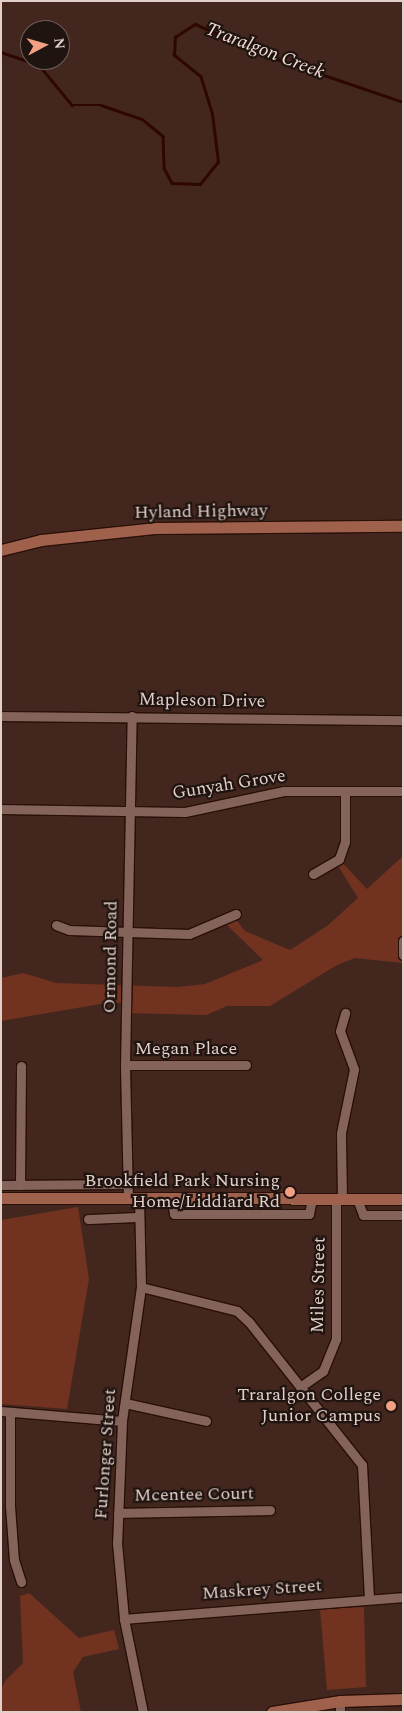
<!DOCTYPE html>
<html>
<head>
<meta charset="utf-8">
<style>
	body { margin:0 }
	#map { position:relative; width:404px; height:1713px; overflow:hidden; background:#43271e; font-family:Spectral,serif }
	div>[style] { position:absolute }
	.green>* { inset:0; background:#71331f }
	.stream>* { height:2.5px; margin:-1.25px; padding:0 1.25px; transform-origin:1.25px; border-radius:1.25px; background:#2e0700 }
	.roads { filter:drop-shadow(1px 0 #280f07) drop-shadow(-1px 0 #280f07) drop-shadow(0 1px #280f07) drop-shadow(0 -1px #280f07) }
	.street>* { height:9px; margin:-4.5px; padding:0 4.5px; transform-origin:4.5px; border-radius:4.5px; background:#84645a }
	.secondary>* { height:11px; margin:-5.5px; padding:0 5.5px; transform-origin:5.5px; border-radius:5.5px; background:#a0614c }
	.dots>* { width:14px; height:14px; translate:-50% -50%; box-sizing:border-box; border:2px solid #201410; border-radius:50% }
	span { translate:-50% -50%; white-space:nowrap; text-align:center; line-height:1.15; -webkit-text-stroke:4.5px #201410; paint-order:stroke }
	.street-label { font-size:18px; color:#e2cfc9 }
	.poi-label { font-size:18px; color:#e2cfc9 }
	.right { translate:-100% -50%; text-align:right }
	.water-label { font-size:19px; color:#f3dbd4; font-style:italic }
	.frame { position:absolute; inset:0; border:2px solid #e2cfc9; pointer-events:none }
	.north { position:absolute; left:20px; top:20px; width:50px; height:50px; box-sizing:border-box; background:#201410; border:1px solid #6e5f5a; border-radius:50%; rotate:84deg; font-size:14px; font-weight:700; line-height:20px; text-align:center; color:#e2cfc9 }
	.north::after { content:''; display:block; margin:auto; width:18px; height:22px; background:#f39f84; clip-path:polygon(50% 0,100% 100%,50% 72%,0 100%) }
</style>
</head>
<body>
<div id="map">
	<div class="green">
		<div style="clip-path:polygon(403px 856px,403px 963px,355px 958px,337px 965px,270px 1006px,227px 1006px,206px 1015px,126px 1013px,126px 1003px,112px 1002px,1px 1021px,1px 978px,23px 973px,56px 983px,178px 987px,205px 984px,263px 960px,223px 921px,232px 915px,245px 931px,290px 950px,327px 926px,358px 898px,335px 861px,339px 859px,367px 889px)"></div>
		<div style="clip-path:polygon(78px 1207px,89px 1279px,67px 1409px,1px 1404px,1px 1220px)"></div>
		<div style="clip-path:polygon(29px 1593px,79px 1638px,114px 1630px,119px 1649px,83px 1657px,73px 1672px,81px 1712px,1px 1712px,1px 1690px,5px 1681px,23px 1663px,20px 1596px)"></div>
		<div style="clip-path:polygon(364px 1607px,366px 1687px,327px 1690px,320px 1609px)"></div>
	</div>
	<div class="stream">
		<div style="left:1px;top:52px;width:40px;rotate:18.9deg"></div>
		<div style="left:39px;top:65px;width:52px;rotate:50.5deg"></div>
		<div style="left:72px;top:105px;width:29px"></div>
		<div style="left:101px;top:105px;width:43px;rotate:18.9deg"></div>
		<div style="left:142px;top:119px;width:27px;rotate:39deg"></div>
		<div style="left:163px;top:136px;width:32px;rotate:88deg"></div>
		<div style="left:164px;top:168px;width:17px;rotate:62deg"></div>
		<div style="left:172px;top:183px;width:28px;rotate:2deg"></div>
		<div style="left:200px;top:184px;width:28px;rotate:-51deg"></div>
		<div style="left:218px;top:162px;width:48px;rotate:-97.1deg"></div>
		<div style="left:212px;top:114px;width:39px;rotate:-107deg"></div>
		<div style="left:201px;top:77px;width:35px;rotate:-141deg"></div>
		<div style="left:174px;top:55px;width:18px;rotate:-87deg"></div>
		<div style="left:175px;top:37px;width:24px;rotate:-33deg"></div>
		<div style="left:195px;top:24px;width:83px;rotate:23.5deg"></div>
		<div style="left:271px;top:57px;width:139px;rotate:18.8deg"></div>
	</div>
	<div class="roads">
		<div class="street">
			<div style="left:1px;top:716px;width:402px;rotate:0.6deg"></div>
			<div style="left:1px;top:809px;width:184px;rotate:0.9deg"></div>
			<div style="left:185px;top:812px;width:101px;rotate:-12deg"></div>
			<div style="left:284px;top:791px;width:119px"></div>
			<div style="left:313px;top:874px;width:30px;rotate:-30deg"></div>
			<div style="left:339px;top:859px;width:18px;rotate:-71deg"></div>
			<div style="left:345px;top:842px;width:51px;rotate:-90deg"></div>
			<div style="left:56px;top:925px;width:14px;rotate:21deg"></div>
			<div style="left:69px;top:930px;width:120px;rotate:1.9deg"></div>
			<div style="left:189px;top:934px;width:51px;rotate:-23.1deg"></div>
			<div style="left:403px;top:941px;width:14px;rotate:90deg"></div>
			<div style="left:125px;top:1065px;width:121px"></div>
			<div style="left:1px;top:1185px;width:126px;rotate:-0.5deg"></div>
			<div style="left:20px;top:1185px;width:119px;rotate:-89.5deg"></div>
			<div style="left:128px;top:1198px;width:133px;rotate:-91.3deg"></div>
			<div style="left:125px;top:1065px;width:349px;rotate:-88.9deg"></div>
			<div style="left:139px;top:1198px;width:89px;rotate:88.7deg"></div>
			<div style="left:141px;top:1287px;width:135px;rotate:98.1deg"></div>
			<div style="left:122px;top:1421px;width:122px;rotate:92.3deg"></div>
			<div style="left:117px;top:1543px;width:76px;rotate:84.7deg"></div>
			<div style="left:124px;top:1619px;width:95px;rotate:78.5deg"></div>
			<div style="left:171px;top:1198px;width:16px;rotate:79deg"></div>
			<div style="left:174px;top:1214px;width:135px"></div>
			<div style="left:309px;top:1214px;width:15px;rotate:-79deg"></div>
			<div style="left:342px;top:1199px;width:66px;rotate:-90.9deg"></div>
			<div style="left:341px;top:1133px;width:65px;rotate:-78.5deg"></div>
			<div style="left:354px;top:1069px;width:40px;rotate:-110.2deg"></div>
			<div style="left:340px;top:1031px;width:19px;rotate:-74deg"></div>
			<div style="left:357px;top:1199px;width:17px;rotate:69deg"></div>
			<div style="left:363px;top:1215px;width:40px"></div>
			<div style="left:88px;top:1219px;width:50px;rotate:-2.3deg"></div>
			<div style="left:141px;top:1287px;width:99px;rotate:14deg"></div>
			<div style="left:237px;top:1311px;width:16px;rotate:43deg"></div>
			<div style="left:249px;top:1322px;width:182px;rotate:51.7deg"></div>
			<div style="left:362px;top:1465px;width:133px;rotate:87deg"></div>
			<div style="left:300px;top:1387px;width:28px;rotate:-35deg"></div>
			<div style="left:323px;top:1371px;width:35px;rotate:-68deg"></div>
			<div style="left:336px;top:1339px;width:140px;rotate:-90deg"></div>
			<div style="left:125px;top:1403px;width:83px;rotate:12.5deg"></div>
			<div style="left:1px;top:1411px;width:121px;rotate:4.7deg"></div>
			<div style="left:10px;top:1412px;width:94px;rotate:90deg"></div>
			<div style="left:10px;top:1506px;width:54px;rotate:85.8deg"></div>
			<div style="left:14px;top:1560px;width:23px;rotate:72deg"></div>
			<div style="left:118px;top:1513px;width:152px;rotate:-1.1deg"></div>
			<div style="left:124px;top:1619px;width:280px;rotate:-4.5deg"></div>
			<div style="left:340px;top:1712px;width:11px;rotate:-90deg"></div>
		</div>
		<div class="secondary">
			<div style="left:1px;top:550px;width:41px;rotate:-14deg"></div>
			<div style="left:41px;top:540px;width:116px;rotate:-6deg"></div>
			<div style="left:156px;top:528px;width:247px;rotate:-0.5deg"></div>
			<div style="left:1px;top:1198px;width:402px;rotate:0.1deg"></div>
			<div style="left:272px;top:1712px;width:69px;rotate:-9.2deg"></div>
			<div style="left:340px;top:1701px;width:63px;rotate:-1.8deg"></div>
		</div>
	</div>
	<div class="dots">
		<div style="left:290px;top:1192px;background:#f39f84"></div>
		<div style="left:391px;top:1406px;background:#f39f84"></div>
	</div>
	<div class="street-label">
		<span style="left:201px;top:512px;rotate:-1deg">Hyland Highway</span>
		<span style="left:202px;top:701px;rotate:1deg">Mapleson Drive</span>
		<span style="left:229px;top:785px;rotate:-9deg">Gunyah Grove</span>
		<span style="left:111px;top:957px;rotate:-89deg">Ormond Road</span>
		<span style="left:186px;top:1049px">Megan Place</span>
		<span style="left:319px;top:1285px;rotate:-89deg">Miles Street</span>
		<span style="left:106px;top:1454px;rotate:-86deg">Furlonger Street</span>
		<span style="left:194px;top:1495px;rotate:-1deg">Mcentee Court</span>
		<span style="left:262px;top:1590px;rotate:-4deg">Maskrey Street</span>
	</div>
	<div class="poi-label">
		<span class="right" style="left:280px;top:1192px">Brookfield Park Nursing<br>Home/Liddiard Rd</span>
		<span class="right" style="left:381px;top:1406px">Traralgon College<br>Junior Campus</span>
	</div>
	<div class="water-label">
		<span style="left:265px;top:51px;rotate:21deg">Traralgon Creek</span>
	</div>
	<div class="frame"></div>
	<div class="north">N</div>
</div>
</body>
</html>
